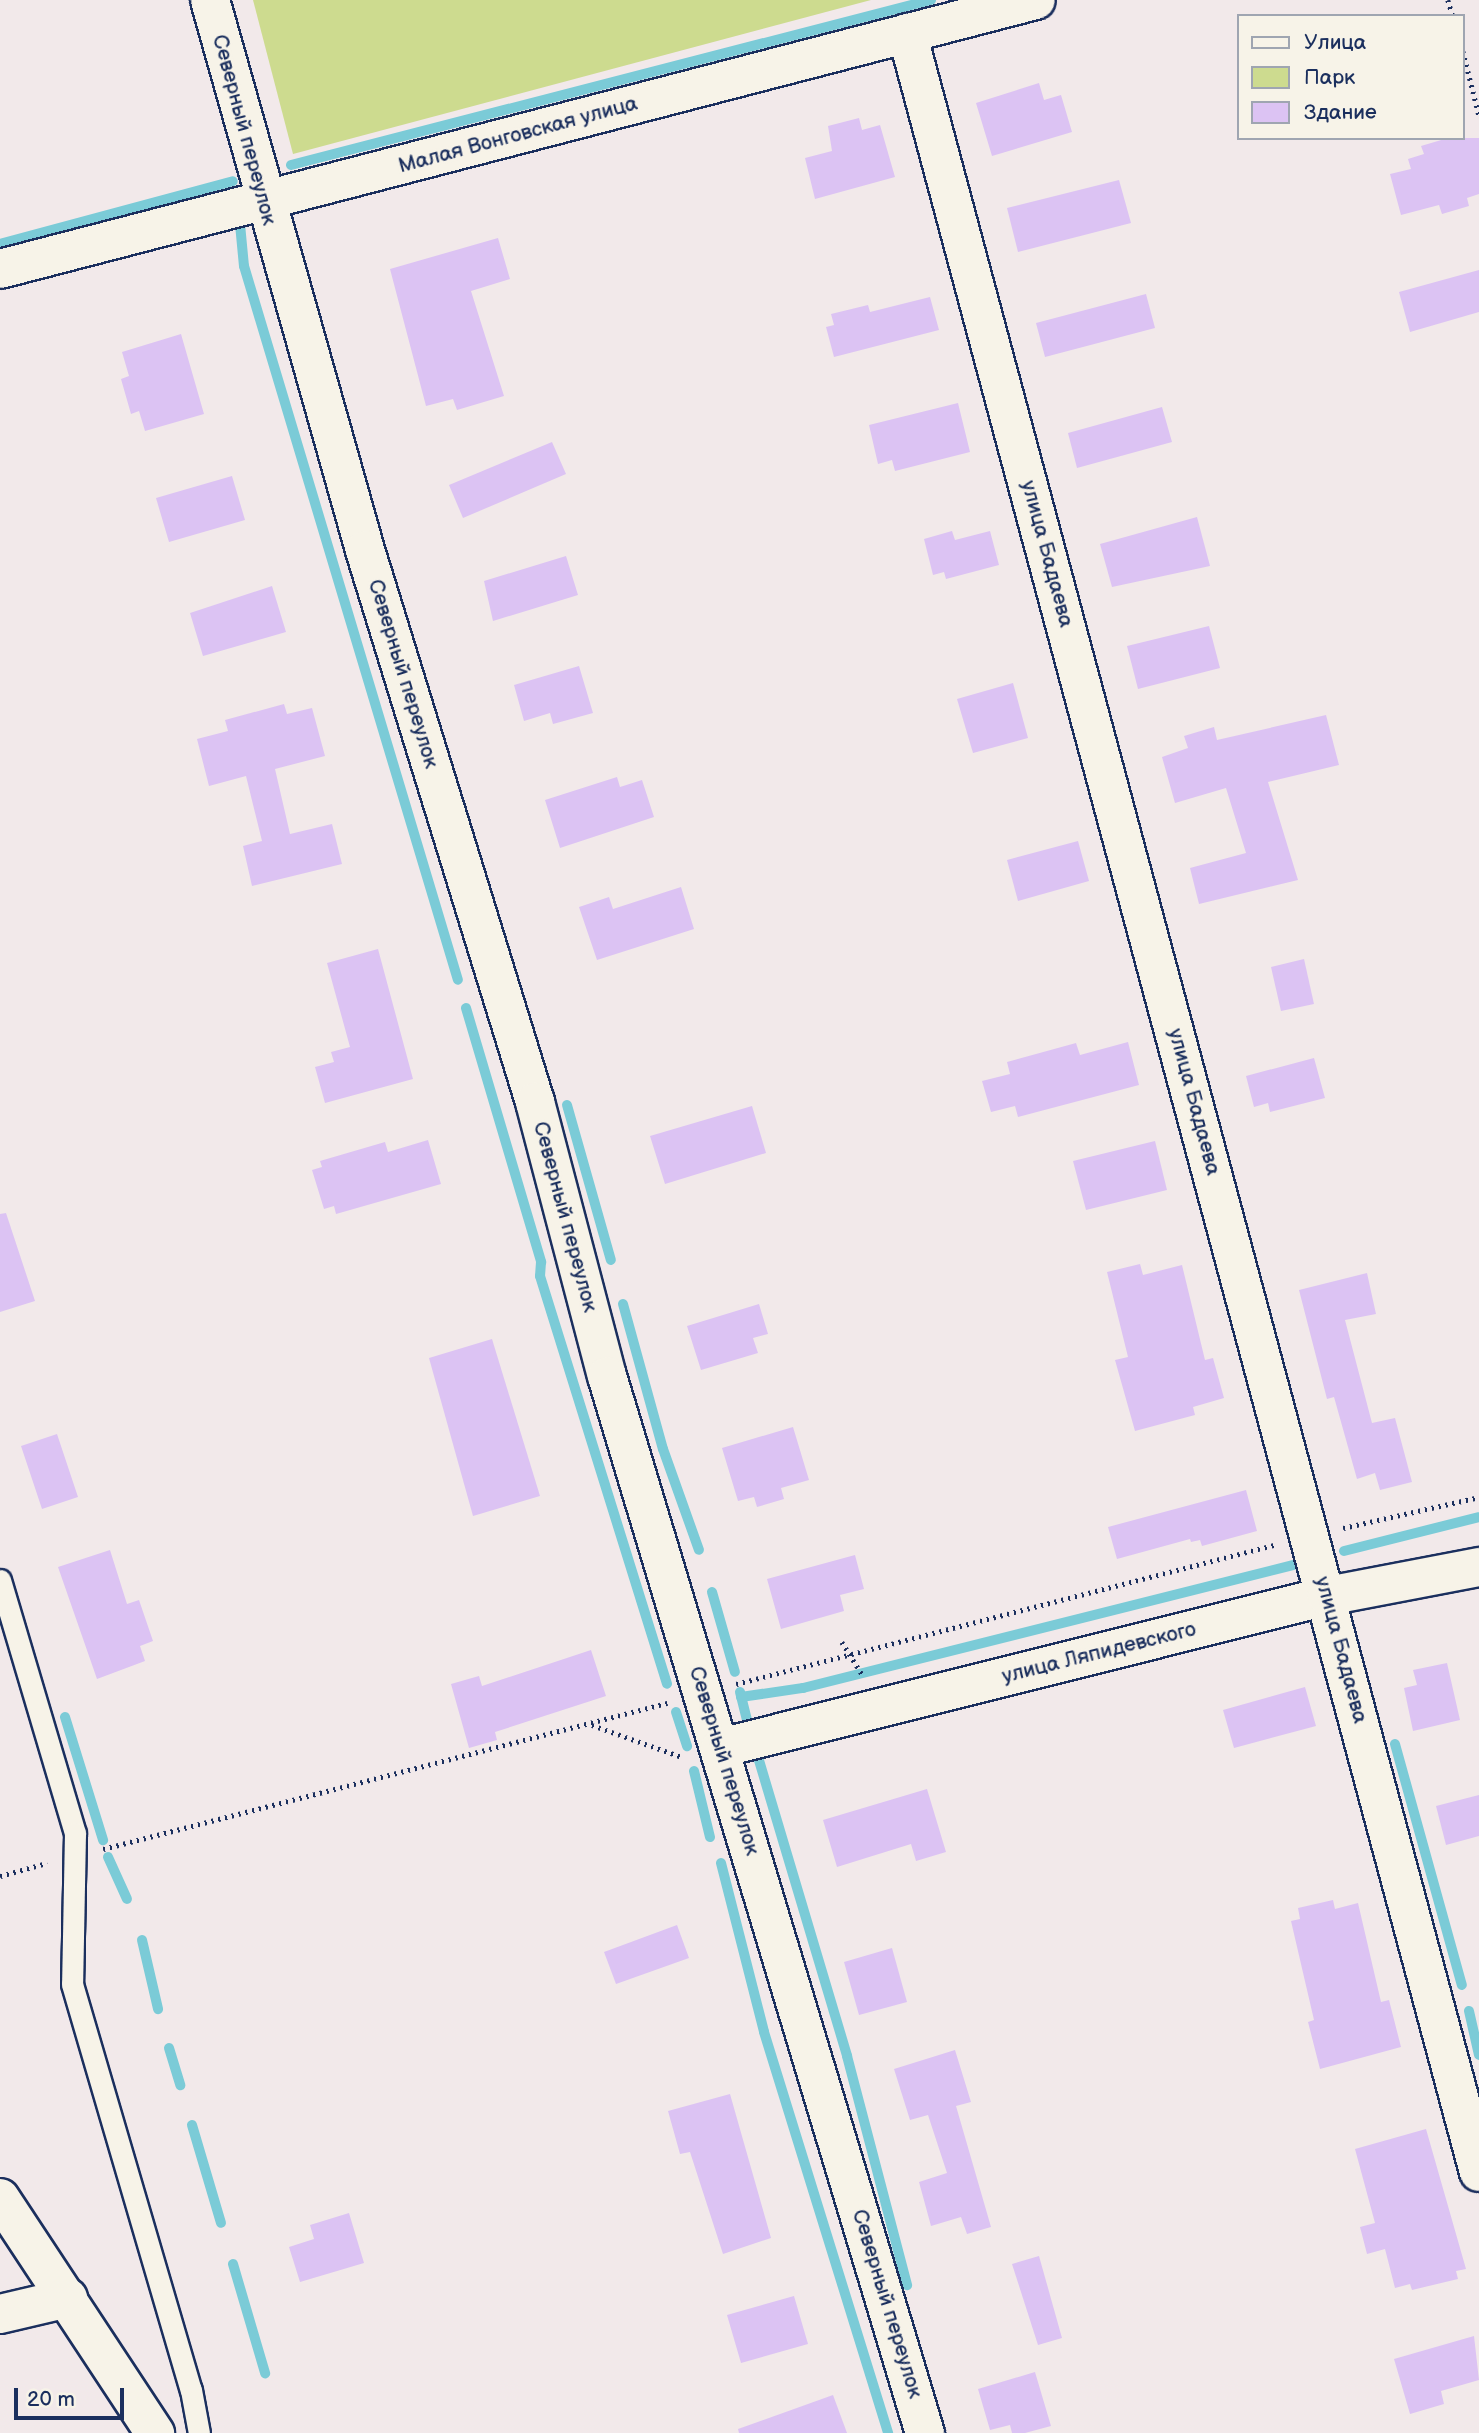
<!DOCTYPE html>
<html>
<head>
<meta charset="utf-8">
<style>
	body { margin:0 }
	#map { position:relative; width:1479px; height:2433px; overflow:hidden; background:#f2e9ea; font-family:"Balsamiq Sans",sans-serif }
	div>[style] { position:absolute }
	.green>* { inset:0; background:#cddb8f }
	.stream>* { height:10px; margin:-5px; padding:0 5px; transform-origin:5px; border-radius:5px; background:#7bcbd7 }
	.building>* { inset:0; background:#dcc3f3 }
	.path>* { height:4.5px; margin-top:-2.25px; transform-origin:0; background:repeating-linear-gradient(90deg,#1b2f5e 0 2px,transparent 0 7px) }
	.roads { filter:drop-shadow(2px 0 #1b2f5e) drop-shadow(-2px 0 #1b2f5e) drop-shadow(0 2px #1b2f5e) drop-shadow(0 -2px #1b2f5e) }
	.lane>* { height:21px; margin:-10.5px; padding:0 10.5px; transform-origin:10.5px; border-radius:10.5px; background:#f7f3e8 }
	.street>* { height:38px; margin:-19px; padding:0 19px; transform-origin:19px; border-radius:19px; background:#f7f3e8 }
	span { translate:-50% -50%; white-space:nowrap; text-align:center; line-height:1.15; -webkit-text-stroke:5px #f7f3e8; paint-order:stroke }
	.street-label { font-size:21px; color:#1b2f5e }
	.legend { position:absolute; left:1237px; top:14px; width:228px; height:126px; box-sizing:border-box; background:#f7f3e8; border:2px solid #9fa5b1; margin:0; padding:9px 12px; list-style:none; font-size:21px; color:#1b2f5e }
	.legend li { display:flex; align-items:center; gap:14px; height:35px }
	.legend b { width:35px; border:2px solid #9fa5b1 }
	.scale { position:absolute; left:14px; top:2388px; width:110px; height:32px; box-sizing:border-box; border:4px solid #1b2f5e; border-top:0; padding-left:9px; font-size:21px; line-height:24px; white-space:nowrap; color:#1b2f5e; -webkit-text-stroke:5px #f7f3e8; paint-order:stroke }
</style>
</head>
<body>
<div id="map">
	<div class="green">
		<div style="clip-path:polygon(253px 0,871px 0,293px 154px)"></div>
	</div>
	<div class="stream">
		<div style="left:291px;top:165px;width:661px;rotate:-14.46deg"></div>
		<div style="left:240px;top:224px;width:42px;rotate:84.6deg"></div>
		<div style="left:244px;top:266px;width:745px;rotate:73.32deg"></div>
		<div style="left:0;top:244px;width:241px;rotate:-15.1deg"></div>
		<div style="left:466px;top:1008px;width:265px;rotate:73.5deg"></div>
		<div style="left:541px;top:1262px;width:14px;rotate:94deg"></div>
		<div style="left:540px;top:1276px;width:427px;rotate:72.7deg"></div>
		<div style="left:567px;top:1105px;width:161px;rotate:74.2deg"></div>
		<div style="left:623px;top:1304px;width:150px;rotate:74.6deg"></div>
		<div style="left:663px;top:1449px;width:107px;rotate:70.4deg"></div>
		<div style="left:1344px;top:1551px;width:139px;rotate:-14.1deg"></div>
		<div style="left:712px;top:1592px;width:83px;rotate:74deg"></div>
		<div style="left:740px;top:1692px;width:32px;rotate:76deg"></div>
		<div style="left:741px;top:1697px;width:63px;rotate:-8.3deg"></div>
		<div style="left:803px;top:1688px;width:505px;rotate:-14.09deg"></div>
		<div style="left:676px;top:1712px;width:36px;rotate:72deg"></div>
		<div style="left:65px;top:1717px;width:129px;rotate:72.8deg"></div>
		<div style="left:1395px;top:1744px;width:250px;rotate:74.5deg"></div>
		<div style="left:758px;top:1757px;width:312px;rotate:73.4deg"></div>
		<div style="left:847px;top:2056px;width:237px;rotate:75.3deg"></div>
		<div style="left:694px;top:1771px;width:68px;rotate:76.4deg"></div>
		<div style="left:108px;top:1857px;width:46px;rotate:65.7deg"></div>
		<div style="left:721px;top:1863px;width:174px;rotate:75.7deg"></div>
		<div style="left:764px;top:2032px;width:420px;rotate:72.8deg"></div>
		<div style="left:142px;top:1940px;width:71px;rotate:76.9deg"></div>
		<div style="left:1469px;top:2011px;width:45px;rotate:77.2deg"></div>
		<div style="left:169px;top:2048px;width:39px;rotate:73deg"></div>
		<div style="left:192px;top:2125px;width:102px;rotate:73.5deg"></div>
		<div style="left:233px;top:2264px;width:114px;rotate:73.6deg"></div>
	</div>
	<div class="building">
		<div style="clip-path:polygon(1039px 83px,1044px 100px,1061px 95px,1072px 132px,992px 156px,976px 103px)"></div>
		<div style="clip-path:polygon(859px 118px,862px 130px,880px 125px,895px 177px,815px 199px,805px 158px,832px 151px,828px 126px)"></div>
		<div style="clip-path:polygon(1448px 138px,1479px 138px,1479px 194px,1467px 198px,1469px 206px,1442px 214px,1439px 205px,1401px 215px,1390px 174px,1411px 169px,1408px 159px,1424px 154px,1421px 146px)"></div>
		<div style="clip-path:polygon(1119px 180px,1131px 223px,1018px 252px,1007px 208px)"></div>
		<div style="clip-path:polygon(498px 238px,510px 279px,471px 291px,504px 396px,457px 410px,453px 399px,426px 406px,390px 269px)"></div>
		<div style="clip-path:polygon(1479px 270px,1479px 312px,1410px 332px,1399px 292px)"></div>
		<div style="clip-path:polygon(1146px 294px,1155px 328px,1045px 357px,1036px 323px)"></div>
		<div style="clip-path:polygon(930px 297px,939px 330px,834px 357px,826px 327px,834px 325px,831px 314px,868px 305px,870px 312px)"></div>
		<div style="clip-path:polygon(181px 334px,204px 414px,145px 431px,139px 411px,131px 414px,121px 379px,129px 376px,122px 352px)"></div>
		<div style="clip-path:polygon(958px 403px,970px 452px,895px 471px,892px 460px,878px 464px,869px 425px)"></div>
		<div style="clip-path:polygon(1162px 407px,1172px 442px,1077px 468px,1068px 433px)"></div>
		<div style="clip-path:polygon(552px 442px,566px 474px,463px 518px,449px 485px)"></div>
		<div style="clip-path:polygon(232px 476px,245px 520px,169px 542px,156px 498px)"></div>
		<div style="clip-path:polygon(1197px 517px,1210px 566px,1112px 587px,1100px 544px)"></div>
		<div style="clip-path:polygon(952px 531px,955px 540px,990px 531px,999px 565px,946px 579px,944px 572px,933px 575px,924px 539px)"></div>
		<div style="clip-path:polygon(566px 556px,578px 595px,493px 621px,484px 581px)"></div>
		<div style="clip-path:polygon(272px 586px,286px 632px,203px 656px,190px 613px)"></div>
		<div style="clip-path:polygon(1209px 626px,1220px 668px,1138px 689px,1127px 646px)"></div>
		<div style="clip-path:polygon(579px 666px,593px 713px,553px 724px,550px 713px,524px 721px,514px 685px)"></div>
		<div style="clip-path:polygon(1013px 683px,1028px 738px,973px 753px,957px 699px)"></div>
		<div style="clip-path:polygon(284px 704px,287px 714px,312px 708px,325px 756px,275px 769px,290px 834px,332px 824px,342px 864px,252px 886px,243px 846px,262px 841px,246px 776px,209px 786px,197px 739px,228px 731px,225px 720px)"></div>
		<div style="clip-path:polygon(1326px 715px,1339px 765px,1268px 782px,1298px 880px,1199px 904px,1190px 868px,1246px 853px,1226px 788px,1175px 803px,1162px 757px,1188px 748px,1184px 736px,1214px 727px,1217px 740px)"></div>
		<div style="clip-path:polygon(617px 777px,620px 787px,642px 780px,654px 817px,560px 848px,545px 800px)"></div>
		<div style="clip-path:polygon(1078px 841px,1089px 881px,1018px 901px,1007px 860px)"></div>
		<div style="clip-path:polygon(681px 887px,694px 929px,597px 960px,579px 907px,609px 897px,613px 909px)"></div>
		<div style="clip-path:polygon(378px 949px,413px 1079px,325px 1103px,315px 1067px,334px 1062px,331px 1052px,350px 1047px,327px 963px)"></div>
		<div style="clip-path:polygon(1304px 959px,1314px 1004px,1281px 1011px,1271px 967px)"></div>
		<div style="clip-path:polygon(1128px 1042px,1139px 1085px,1018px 1117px,1015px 1106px,991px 1112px,982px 1081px,1010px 1074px,1007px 1062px,1076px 1043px,1080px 1055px)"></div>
		<div style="clip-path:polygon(1314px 1058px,1325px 1098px,1270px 1112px,1268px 1103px,1254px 1107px,1246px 1076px)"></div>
		<div style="clip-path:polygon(752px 1106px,766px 1153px,665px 1184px,650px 1136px)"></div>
		<div style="clip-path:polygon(428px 1140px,441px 1184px,336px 1214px,334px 1206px,324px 1209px,312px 1170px,322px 1167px,320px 1161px,385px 1142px,388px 1152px)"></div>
		<div style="clip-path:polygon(1155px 1141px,1167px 1190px,1086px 1210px,1073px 1161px)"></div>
		<div style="clip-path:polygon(6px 1213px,35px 1301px,0 1312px,0 1214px)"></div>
		<div style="clip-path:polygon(1140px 1264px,1143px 1275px,1182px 1265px,1205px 1360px,1213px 1358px,1224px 1398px,1193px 1407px,1195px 1415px,1135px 1431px,1115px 1360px,1128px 1357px,1107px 1272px)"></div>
		<div style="clip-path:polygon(1367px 1273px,1376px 1314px,1345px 1320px,1372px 1423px,1395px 1418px,1412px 1482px,1380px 1490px,1375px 1473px,1357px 1479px,1334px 1397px,1327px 1399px,1299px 1290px)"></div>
		<div style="clip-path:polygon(759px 1304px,768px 1334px,753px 1338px,758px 1353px,701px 1370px,687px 1326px)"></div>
		<div style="clip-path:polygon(492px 1339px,540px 1496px,473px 1516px,429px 1358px)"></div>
		<div style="clip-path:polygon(793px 1427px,809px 1480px,781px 1488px,784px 1499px,757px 1507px,754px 1497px,738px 1501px,722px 1448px)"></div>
		<div style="clip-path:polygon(57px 1434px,78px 1497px,42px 1509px,21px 1446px)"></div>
		<div style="clip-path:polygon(1246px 1490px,1257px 1531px,1202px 1546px,1200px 1540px,1191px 1542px,1190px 1539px,1117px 1559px,1108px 1527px)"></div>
		<div style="clip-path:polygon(110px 1550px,127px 1604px,139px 1600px,153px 1641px,140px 1646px,145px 1661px,97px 1679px,58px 1567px)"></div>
		<div style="clip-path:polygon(855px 1555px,864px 1589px,840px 1595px,844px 1611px,781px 1629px,767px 1579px)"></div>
		<div style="clip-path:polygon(591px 1650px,606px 1696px,495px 1732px,497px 1740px,469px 1748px,451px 1684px,479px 1676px,482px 1686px)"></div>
		<div style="clip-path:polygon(1447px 1663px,1460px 1720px,1413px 1731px,1404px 1688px,1417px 1685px,1413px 1670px)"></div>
		<div style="clip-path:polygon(1305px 1687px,1316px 1726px,1234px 1748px,1223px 1710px)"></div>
		<div style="clip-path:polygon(927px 1789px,946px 1852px,916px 1861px,911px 1844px,837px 1867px,823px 1820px)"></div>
		<div style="clip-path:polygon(1479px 1795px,1479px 1836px,1446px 1845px,1436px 1806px)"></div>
		<div style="clip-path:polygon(1333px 1900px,1335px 1909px,1358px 1903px,1381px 2002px,1389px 2000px,1401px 2047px,1320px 2069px,1308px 2022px,1314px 2020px,1291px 1921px,1300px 1919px,1298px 1908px)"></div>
		<div style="clip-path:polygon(677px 1925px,689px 1958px,616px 1984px,604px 1952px)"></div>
		<div style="clip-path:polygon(892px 1948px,907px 2002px,859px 2015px,844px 1962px)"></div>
		<div style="clip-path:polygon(955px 2050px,971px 2102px,956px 2106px,991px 2227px,967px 2234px,961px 2217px,931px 2226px,919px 2182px,947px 2173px,928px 2115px,910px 2120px,894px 2069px)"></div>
		<div style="clip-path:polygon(730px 2094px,771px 2238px,723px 2254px,690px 2152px,680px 2154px,668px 2111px)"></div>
		<div style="clip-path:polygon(1426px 2129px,1466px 2269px,1456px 2271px,1458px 2279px,1412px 2290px,1410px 2284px,1395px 2288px,1385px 2249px,1367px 2254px,1360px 2227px,1375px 2223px,1355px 2149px)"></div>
		<div style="clip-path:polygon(349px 2213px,364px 2263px,300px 2282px,289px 2247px,314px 2239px,310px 2225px)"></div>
		<div style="clip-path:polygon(1039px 2256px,1062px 2338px,1038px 2345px,1012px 2264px)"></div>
		<div style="clip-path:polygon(794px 2296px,808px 2344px,741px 2363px,727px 2315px)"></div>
		<div style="clip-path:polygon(1474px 2336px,1479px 2380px,1441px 2391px,1444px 2404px,1410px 2414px,1394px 2359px)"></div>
		<div style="clip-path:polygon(1035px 2372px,1051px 2426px,1025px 2433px,1012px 2433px,1010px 2425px,990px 2430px,978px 2389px)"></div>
		<div style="clip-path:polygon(833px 2395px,847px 2433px,739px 2433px,738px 2429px)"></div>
	</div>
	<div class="path">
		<div style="left:1448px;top:0;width:17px;rotate:73deg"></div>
		<div style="left:1463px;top:51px;width:66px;rotate:76deg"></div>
		<div style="left:1343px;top:1528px;width:139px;rotate:-12.8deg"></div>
		<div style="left:842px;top:1642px;width:39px;rotate:58deg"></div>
		<div style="left:736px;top:1684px;width:556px;rotate:-14.49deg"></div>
		<div style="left:592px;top:1725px;width:96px;rotate:19.6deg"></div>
		<div style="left:103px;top:1849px;width:583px;rotate:-14.51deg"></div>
		<div style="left:0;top:1876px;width:49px;rotate:-15.5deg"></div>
	</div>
	<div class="roads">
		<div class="lane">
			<div style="left:0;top:1580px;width:264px;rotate:73.5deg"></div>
			<div style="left:75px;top:1833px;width:151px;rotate:91.1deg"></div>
			<div style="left:72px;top:1984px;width:423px;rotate:73.7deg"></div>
			<div style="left:191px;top:2390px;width:44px;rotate:79.5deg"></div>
		</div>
		<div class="street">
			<div style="left:210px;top:0;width:571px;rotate:74.26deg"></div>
			<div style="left:365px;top:550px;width:578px;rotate:72.88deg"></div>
			<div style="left:535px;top:1102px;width:283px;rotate:75.3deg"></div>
			<div style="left:607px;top:1376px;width:1104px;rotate:73.26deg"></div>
			<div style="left:907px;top:33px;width:2214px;rotate:75.03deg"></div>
			<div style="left:0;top:269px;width:1070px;rotate:-14.56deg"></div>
			<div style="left:720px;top:1748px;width:626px;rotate:-14.06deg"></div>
			<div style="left:1327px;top:1596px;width:155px;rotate:-10.8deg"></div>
			<div style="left:0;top:2198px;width:282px;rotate:56.6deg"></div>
			<div style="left:0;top:2314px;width:70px;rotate:-13.2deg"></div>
		</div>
	</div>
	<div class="street-label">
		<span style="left:244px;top:130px;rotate:75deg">Северный переулок</span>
		<span style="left:518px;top:135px;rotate:-15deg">Малая Вонговская улица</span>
		<span style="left:1047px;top:554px;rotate:75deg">улица Бадаева</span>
		<span style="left:403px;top:674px;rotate:73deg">Северный переулок</span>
		<span style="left:1194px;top:1102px;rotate:75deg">улица Бадаева</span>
		<span style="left:565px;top:1217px;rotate:75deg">Северный переулок</span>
		<span style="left:1341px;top:1650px;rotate:75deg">улица Бадаева</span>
		<span style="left:1099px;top:1653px;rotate:-14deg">улица Ляпидевского</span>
		<span style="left:724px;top:1761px;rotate:73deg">Северный переулок</span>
		<span style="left:887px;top:2304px;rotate:73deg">Северный переулок</span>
	</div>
	<ul class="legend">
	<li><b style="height:9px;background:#f7f3e8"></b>Улица</li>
	<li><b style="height:19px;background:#cddb8f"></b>Парк</li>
	<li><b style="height:19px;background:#dcc3f3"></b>Здание</li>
	</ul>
	<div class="scale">20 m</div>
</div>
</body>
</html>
